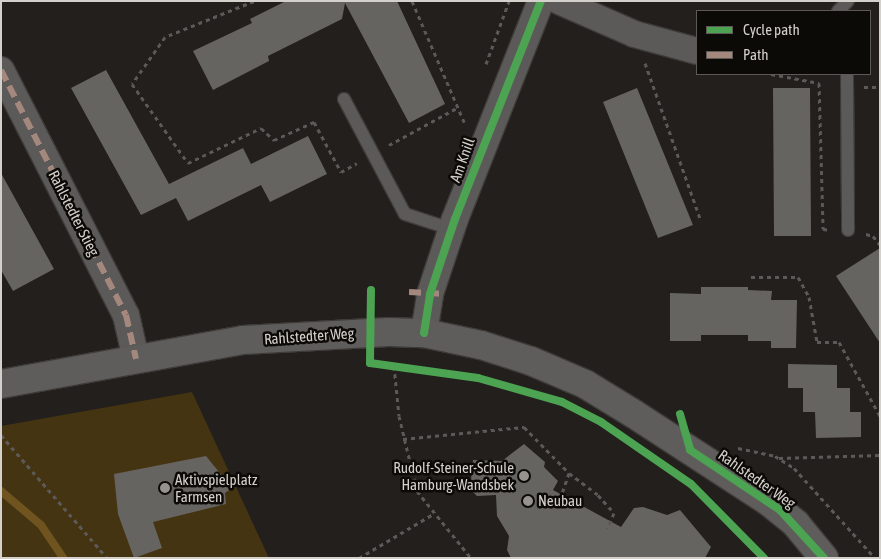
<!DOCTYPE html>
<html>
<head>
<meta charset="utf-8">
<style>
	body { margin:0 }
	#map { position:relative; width:881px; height:559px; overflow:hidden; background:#221f1c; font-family:"Asap Condensed",sans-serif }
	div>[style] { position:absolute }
	.green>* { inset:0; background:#453412 }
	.stream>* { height:8px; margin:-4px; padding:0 4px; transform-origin:4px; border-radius:4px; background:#705420 }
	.building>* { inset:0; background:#666461 }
	.path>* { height:3px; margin-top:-1.5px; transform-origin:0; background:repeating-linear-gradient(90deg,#5b5a58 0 4px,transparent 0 8px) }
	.roads { filter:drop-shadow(1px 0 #3e3b39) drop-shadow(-1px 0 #3e3b39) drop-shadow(0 1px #3e3b39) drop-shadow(0 -1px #3e3b39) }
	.lane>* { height:12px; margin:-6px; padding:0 6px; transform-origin:6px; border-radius:6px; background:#5c5a59 }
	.street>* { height:26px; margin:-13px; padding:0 13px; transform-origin:13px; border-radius:13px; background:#5c5a59 }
	.secondary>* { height:28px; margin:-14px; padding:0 14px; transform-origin:14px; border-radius:14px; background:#5e5d5b }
	.quiet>* { height:6px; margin-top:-3px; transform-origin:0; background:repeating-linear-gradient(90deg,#a5887d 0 12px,transparent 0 18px) }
	.cycleway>* { height:8px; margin:-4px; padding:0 4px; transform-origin:4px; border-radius:4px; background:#4ca352 }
	.dots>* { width:14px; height:14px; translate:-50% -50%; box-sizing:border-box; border:2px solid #0c0a07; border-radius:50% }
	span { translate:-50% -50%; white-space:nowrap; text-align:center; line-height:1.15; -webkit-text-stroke:5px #0c0a07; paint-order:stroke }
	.street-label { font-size:15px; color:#d4d0cc }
	.poi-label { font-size:15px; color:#d4d0cc }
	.right { translate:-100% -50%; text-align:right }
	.left { translate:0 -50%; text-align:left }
	.frame { position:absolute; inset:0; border:2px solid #d4d0cc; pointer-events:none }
	.legend { position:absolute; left:696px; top:10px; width:175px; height:65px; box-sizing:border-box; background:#0c0a07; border:1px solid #5c5956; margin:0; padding:6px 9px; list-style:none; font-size:15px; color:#d4d0cc }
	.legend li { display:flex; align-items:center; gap:10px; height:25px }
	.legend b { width:25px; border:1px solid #5c5956 }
</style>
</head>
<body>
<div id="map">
	<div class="green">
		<div style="clip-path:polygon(192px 392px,269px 558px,1px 558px,1px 426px)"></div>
	</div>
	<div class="stream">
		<div style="left:1px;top:491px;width:52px;rotate:40.4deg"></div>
		<div style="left:41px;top:525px;width:40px;rotate:56deg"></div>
	</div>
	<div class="building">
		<div style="clip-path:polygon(286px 1px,397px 1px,445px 104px,409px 123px,345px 3px,342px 19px,268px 56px,269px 61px,213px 90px,193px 51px,252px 23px,250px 19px)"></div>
		<div style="clip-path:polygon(106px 70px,169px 184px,243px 148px,251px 164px,308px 136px,327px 174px,270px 202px,261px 185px,188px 221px,176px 198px,141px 215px,71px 88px)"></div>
		<div style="clip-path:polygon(637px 88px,693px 225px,658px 238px,603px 102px)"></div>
		<div style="clip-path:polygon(773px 88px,810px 88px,811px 236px,774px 236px)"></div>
		<div style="clip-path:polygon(1px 173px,54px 269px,13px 291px,1px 270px)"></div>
		<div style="clip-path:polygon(880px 248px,880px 343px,836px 276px)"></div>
		<div style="clip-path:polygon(701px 287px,748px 287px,748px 290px,772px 291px,771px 300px,797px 300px,796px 348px,771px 348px,771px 341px,748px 341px,748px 335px,701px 335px,701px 341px,670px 341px,670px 293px,701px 294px)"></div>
		<div style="clip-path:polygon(788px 364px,837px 365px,837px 388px,850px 388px,850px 412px,861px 412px,861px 437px,816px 438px,815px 412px,803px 412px,803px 388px,788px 388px)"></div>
		<div style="clip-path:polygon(524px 444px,545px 462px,544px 467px,558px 481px,553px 490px,621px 527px,634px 508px,643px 507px,667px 515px,680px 510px,711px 547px,705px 558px,511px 558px,507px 550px,509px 536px,497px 516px,496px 495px,477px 496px,470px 489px,473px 460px,502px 461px)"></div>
		<div style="clip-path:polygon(206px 456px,232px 488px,225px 493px,226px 504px,153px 522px,162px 548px,134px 558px,118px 514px,114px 474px)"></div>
	</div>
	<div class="path">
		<div style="left:254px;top:1px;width:96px;rotate:158deg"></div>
		<div style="left:165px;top:37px;width:57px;rotate:125.1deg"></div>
		<div style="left:132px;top:84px;width:97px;rotate:54.7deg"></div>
		<div style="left:188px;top:163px;width:81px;rotate:-25.6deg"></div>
		<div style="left:261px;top:128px;width:18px;rotate:43deg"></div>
		<div style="left:274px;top:140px;width:44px;rotate:-24.2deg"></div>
		<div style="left:314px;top:122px;width:57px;rotate:61.6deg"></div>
		<div style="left:341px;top:172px;width:18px;rotate:-29deg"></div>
		<div style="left:412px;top:1px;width:132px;rotate:66.7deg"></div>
		<div style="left:645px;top:63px;width:164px;rotate:70.5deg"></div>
		<div style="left:486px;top:64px;width:67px;rotate:-69.9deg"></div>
		<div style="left:771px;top:74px;width:49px;rotate:10.6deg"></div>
		<div style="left:819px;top:83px;width:146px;rotate:88.4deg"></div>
		<div style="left:823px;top:229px;width:8px;rotate:7deg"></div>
		<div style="left:864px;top:87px;width:16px"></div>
		<div style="left:389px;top:145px;width:77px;rotate:-28.6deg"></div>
		<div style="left:866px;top:234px;width:7px;rotate:16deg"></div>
		<div style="left:873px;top:236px;width:11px;rotate:52deg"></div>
		<div style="left:751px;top:277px;width:47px"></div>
		<div style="left:798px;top:277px;width:23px;rotate:61deg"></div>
		<div style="left:809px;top:297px;width:46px;rotate:79.9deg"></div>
		<div style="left:817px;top:342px;width:22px"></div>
		<div style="left:839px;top:342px;width:85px;rotate:61deg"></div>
		<div style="left:394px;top:366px;width:50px;rotate:84.3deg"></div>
		<div style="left:399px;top:416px;width:77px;rotate:76.5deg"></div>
		<div style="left:417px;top:491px;width:86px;rotate:51.1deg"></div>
		<div style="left:1px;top:435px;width:162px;rotate:49.2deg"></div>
		<div style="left:403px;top:439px;width:122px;rotate:-5.7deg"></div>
		<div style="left:524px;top:427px;width:64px;rotate:45.6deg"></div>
		<div style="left:569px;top:473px;width:28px;rotate:109deg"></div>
		<div style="left:738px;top:448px;width:38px;rotate:12deg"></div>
		<div style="left:775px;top:456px;width:22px;rotate:32deg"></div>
		<div style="left:794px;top:468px;width:121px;rotate:48deg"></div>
		<div style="left:779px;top:458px;width:101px;rotate:-1.7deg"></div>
		<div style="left:569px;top:473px;width:36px;rotate:37deg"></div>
		<div style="left:598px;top:495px;width:24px;rotate:48deg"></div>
		<div style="left:614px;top:513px;width:17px;rotate:114deg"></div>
		<div style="left:359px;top:558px;width:86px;rotate:-30.7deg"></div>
		<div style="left:759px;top:558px;width:5px;rotate:-79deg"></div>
	</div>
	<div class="roads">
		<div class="lane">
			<div style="left:838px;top:11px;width:14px;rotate:-45deg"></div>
			<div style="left:847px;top:74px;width:156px;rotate:89.6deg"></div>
			<div style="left:344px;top:99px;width:130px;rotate:62.1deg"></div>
			<div style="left:405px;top:214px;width:48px;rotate:18.1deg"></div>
		</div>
		<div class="street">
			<div style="left:559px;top:1px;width:82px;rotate:23.7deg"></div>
			<div style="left:634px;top:34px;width:65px;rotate:15.1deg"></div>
			<div style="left:1px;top:70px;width:275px;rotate:63deg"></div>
			<div style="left:126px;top:315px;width:45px;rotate:77.2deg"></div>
			<div style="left:424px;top:333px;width:39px;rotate:-81deg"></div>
			<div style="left:430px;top:294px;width:79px;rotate:-71.6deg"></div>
			<div style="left:455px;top:219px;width:234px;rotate:-68.5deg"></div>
		</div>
		<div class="secondary">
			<div style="left:1px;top:384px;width:246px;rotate:-10.3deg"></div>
			<div style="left:243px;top:340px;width:146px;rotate:-3.1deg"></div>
			<div style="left:389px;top:332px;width:35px;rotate:2deg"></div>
			<div style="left:424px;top:333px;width:58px;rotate:11.9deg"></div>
			<div style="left:481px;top:345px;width:52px;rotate:17.7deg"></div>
			<div style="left:531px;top:361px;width:59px;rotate:23.1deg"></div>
			<div style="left:585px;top:384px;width:57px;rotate:31.5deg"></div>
			<div style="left:634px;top:414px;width:160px;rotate:33deg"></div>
			<div style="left:768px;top:501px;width:36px;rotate:39deg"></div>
			<div style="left:796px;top:524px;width:44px;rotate:50.5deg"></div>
		</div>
	</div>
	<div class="quiet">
		<div style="left:1px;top:70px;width:275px;rotate:63deg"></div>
		<div style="left:126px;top:315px;width:45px;rotate:77.2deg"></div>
		<div style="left:409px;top:292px;width:33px;rotate:3deg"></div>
	</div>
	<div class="cycleway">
		<div style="left:371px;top:290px;width:73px;rotate:90.8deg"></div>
		<div style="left:370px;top:363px;width:109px;rotate:7.9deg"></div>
		<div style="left:478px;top:378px;width:87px;rotate:15.9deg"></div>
		<div style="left:562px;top:402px;width:44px;rotate:27.1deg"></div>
		<div style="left:601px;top:422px;width:109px;rotate:34.6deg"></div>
		<div style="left:691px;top:484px;width:104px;rotate:45.4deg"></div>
		<div style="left:424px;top:333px;width:39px;rotate:-81deg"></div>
		<div style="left:430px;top:294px;width:79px;rotate:-71.6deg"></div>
		<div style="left:455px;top:219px;width:234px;rotate:-68.5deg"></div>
		<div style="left:680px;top:414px;width:37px;rotate:74deg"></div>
		<div style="left:690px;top:450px;width:108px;rotate:33.7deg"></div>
		<div style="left:780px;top:510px;width:65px;rotate:47.5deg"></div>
	</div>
	<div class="dots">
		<div style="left:524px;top:476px;background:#96928e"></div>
		<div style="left:165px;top:488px;background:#96928e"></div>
		<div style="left:528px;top:501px;background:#96928e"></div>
	</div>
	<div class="street-label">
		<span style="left:462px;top:160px;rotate:-70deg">Am Knill</span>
		<span style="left:74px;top:213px;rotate:63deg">Rahlstedter Stieg</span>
		<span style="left:309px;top:336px;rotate:-4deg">Rahlstedter Weg</span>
		<span style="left:757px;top:479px;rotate:35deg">Rahlstedter Weg</span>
	</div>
	<div class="poi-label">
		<span class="right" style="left:514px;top:476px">Rudolf-Steiner-Schule<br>Hamburg-Wandsbek</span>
		<span class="left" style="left:175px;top:488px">Aktivspielplatz<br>Farmsen</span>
		<span class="left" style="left:538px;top:501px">Neubau</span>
	</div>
	<div class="frame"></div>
	<ul class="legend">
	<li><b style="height:6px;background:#4ca352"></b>Cycle path</li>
	<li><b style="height:6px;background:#a5887d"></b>Path</li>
	</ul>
</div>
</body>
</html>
